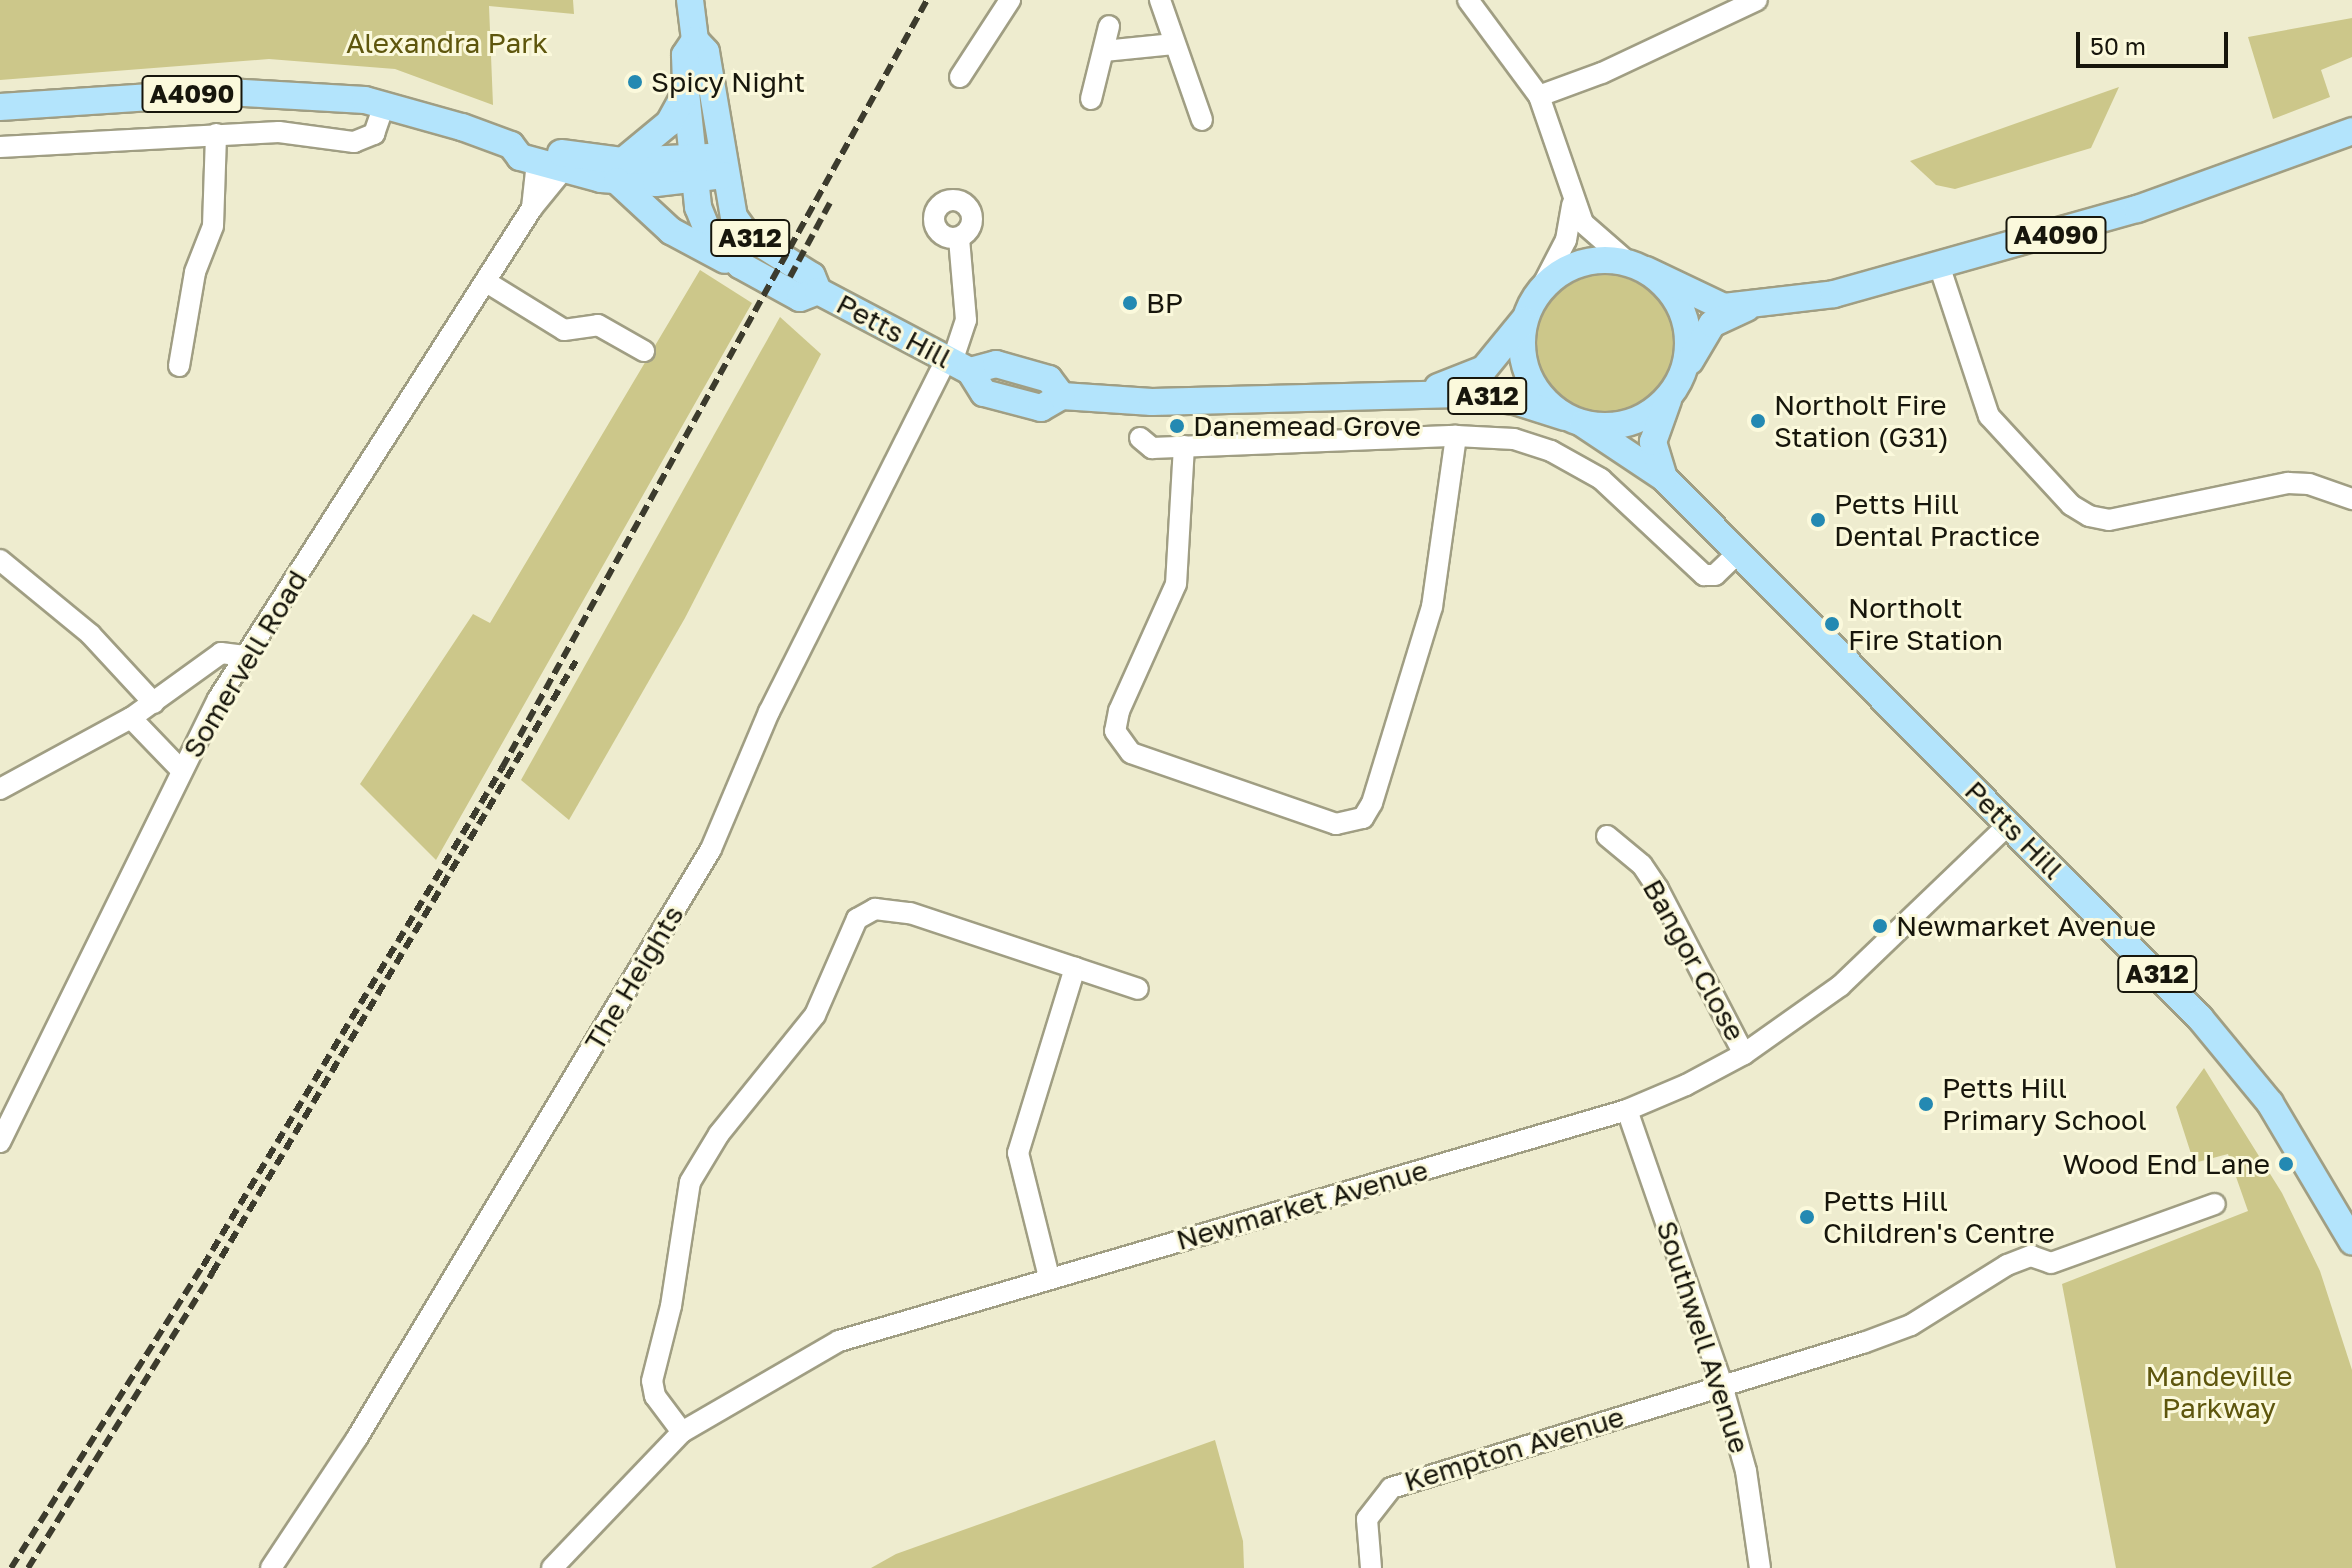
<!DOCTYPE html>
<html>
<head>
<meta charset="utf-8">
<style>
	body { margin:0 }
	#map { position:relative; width:2352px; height:1568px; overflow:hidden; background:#eeeccf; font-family:"Golos Text",sans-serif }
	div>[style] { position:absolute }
	.green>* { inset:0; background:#ccc78a }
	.round { border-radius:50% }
	.roads { filter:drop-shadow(2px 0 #a09e83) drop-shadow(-2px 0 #a09e83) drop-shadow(0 2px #a09e83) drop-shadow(0 -2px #a09e83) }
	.minor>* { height:20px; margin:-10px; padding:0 10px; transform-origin:10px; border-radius:10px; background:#fff }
	.minor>.ring { margin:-10px; padding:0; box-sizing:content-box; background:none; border:20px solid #fff; border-radius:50% }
	.major>* { height:26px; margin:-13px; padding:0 13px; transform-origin:13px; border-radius:13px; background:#b3e4fc }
	.major>.ring { margin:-13px; padding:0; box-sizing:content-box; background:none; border:26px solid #b3e4fc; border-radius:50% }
	.rail>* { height:6px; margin-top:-3px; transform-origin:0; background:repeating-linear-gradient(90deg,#3c3b2d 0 12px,transparent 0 18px) }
	.dots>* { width:22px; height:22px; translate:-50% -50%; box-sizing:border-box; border:4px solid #fbf9dc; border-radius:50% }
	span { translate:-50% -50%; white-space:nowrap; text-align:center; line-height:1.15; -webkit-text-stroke:6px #fbf9dc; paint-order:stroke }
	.shield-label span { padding:2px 6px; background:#fbf9dc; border:2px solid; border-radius:6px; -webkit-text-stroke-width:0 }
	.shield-label { font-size:26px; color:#17160c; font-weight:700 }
	.park-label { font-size:28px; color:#5e560d }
	.poi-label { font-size:28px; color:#17160c }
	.left { translate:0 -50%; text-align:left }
	.right { translate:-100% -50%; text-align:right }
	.street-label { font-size:28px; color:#17160c }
	.scale { position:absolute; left:2076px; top:32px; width:152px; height:36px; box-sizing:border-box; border:4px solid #17160c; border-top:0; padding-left:10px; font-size:24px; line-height:28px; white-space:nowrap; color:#17160c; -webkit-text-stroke:6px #fbf9dc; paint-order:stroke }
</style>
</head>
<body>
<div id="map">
	<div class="green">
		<div style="clip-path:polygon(0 0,573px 0,574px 14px,489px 6px,493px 105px,395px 69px,269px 59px,0 80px)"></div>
		<div style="clip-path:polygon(2352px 18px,2352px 57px,2321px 70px,2330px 97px,2273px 119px,2248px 37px)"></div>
		<div style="clip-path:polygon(2119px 87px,2091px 148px,1955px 189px,1936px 185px,1910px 161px)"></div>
		<div style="clip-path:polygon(700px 270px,752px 303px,436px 860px,360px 784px,473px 614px,490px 623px)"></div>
		<div class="round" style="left:1536px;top:275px;width:138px;height:138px"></div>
		<div style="clip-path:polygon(780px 317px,821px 354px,685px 618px,569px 820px,521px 780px)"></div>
		<div style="clip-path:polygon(2204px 1068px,2282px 1193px,2320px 1271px,2352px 1370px,2352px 1568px,2116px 1568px,2062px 1284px,2248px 1211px,2228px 1154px,2194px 1163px,2176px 1107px)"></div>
		<div style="clip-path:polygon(1215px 1440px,1243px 1541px,1244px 1568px,871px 1568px,896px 1554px)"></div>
	</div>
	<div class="roads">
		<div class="minor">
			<div style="left:1160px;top:0;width:127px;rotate:70.7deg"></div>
			<div style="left:1468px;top:0;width:119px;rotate:53.5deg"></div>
			<div style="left:1539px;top:96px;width:134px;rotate:70.9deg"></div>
			<div style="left:1583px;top:223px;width:62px;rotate:41.1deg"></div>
			<div style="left:1104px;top:51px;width:70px;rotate:-5.7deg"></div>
			<div style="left:960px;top:77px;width:92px;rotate:-57deg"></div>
			<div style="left:1539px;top:96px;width:67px;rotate:-20.1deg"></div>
			<div style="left:1602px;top:73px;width:171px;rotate:-25.2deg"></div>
			<div style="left:1091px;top:99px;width:75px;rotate:-76.1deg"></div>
			<div style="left:0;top:147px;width:279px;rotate:-3.1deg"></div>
			<div style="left:279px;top:132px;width:76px;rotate:7.6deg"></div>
			<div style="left:354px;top:142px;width:22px;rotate:-22deg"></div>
			<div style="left:374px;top:134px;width:31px;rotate:-71deg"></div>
			<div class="ring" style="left:934px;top:200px;width:18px;height:18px"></div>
			<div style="left:532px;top:208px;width:46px;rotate:-83.8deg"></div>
			<div style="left:1940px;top:268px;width:156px;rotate:71.7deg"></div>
			<div style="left:1989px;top:416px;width:121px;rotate:47.3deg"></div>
			<div style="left:2071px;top:505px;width:21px;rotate:31deg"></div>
			<div style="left:2089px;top:516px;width:20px;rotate:11deg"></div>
			<div style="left:2109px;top:520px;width:183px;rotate:-11.7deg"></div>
			<div style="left:2288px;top:483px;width:21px;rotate:3deg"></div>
			<div style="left:2309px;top:484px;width:46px;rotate:19.2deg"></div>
			<div style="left:488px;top:283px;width:89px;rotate:31.7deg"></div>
			<div style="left:564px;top:330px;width:34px;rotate:-8deg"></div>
			<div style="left:598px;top:325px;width:53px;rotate:29.5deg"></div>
			<div style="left:1539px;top:292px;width:59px;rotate:-62.6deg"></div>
			<div style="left:1566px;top:240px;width:36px;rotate:-80deg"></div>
			<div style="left:952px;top:362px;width:44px;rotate:-71.6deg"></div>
			<div style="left:966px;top:320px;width:82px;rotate:-94.9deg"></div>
			<div style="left:179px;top:366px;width:95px;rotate:-80.3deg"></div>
			<div style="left:195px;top:272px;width:49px;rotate:-68.6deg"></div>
			<div style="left:213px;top:226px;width:92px;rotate:-88.1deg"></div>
			<div style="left:1140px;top:438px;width:16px;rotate:40deg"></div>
			<div style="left:1152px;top:448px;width:304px;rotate:-2.3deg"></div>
			<div style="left:1456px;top:436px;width:58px;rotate:3deg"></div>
			<div style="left:1514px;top:439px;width:39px;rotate:18deg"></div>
			<div style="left:1551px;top:451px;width:57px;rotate:29.2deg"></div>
			<div style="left:1601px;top:479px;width:141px;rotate:43deg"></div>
			<div style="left:1704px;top:575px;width:11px"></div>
			<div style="left:1715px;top:575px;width:32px;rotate:-44deg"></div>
			<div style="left:1184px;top:446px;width:138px;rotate:93.3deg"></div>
			<div style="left:1176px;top:584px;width:139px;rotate:114.2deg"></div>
			<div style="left:1119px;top:711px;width:20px;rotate:101deg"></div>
			<div style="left:1115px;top:731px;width:27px;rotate:54deg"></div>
			<div style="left:1131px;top:753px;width:217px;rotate:19.1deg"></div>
			<div style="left:1336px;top:824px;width:28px;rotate:-13deg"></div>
			<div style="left:1363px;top:818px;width:17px;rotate:-59deg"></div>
			<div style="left:1372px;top:803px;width:205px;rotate:-73deg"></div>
			<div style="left:1432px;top:607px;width:173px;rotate:-82deg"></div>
			<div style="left:0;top:560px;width:117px;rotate:39.4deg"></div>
			<div style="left:90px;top:634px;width:94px;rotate:47.2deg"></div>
			<div style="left:131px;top:718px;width:72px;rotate:46.1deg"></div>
			<div style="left:0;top:789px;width:149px;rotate:-28.5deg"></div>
			<div style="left:131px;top:718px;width:111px;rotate:-35.8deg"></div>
			<div style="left:221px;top:653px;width:26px;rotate:7deg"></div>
			<div style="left:1607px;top:836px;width:45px;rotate:39.6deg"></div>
			<div style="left:1642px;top:865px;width:29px;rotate:56deg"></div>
			<div style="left:1658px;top:889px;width:186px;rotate:62.5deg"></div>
			<div style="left:1627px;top:1110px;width:291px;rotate:70.9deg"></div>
			<div style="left:1722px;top:1385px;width:89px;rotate:74.4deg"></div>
			<div style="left:1746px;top:1471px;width:98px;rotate:81.8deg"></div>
			<div style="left:0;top:1142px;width:494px;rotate:-63.8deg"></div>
			<div style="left:218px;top:699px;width:583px;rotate:-57.4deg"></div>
			<div style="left:532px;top:208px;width:63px;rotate:-50.8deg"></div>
			<div style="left:1049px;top:1277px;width:128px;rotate:-104deg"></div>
			<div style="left:1018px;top:1153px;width:194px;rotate:-72.9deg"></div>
			<div style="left:682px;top:1432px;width:45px;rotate:-126.9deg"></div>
			<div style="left:655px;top:1396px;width:15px;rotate:-101deg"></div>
			<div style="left:652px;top:1381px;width:77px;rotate:-75.8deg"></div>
			<div style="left:671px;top:1306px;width:125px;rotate:-81.3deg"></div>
			<div style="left:690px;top:1182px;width:56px;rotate:-58.9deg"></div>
			<div style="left:719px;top:1134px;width:153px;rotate:-51.1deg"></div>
			<div style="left:815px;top:1015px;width:105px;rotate:-66.4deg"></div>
			<div style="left:857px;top:919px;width:21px;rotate:-29deg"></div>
			<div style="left:875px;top:909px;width:35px;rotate:7deg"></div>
			<div style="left:910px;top:913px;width:240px;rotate:18.4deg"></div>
			<div style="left:271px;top:1568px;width:156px;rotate:-56.5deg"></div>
			<div style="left:357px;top:1438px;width:687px;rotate:-58.99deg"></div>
			<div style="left:711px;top:849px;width:149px;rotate:-67.1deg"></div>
			<div style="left:769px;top:712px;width:394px;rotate:-63.3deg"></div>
			<div style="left:552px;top:1568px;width:188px;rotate:-46.3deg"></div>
			<div style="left:682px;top:1432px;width:181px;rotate:-30.1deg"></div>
			<div style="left:839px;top:1341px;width:821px;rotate:-16.34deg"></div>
			<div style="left:1627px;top:1110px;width:64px;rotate:-23deg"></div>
			<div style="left:1686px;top:1085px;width:66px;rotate:-28.1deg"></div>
			<div style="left:1744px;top:1054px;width:118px;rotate:-35.3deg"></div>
			<div style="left:1840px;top:986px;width:234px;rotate:-43.8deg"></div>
			<div style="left:1371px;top:1568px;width:49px;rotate:-94.7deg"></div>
			<div style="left:1367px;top:1519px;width:39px;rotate:-52deg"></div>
			<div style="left:1391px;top:1488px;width:494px;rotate:-17.1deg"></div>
			<div style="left:1863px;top:1343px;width:51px;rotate:-20.6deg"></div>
			<div style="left:1911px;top:1325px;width:113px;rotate:-32deg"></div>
			<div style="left:2007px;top:1265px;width:26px;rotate:-21deg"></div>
			<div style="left:2031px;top:1256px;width:21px;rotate:19deg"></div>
			<div style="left:2051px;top:1263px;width:174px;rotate:-19.8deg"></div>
		</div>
		<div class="major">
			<div style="left:690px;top:0;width:40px;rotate:82.9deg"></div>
			<div style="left:695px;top:40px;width:16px;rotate:47deg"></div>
			<div style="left:706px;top:52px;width:167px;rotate:80.4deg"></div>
			<div style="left:734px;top:217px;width:24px;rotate:54deg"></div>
			<div style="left:748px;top:236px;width:75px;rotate:32deg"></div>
			<div style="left:812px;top:276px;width:16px;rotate:68deg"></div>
			<div style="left:695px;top:40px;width:18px;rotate:124deg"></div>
			<div style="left:685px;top:55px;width:37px;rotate:88deg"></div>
			<div style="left:686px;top:92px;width:116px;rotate:84deg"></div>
			<div style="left:698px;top:207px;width:27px;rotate:68deg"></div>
			<div style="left:708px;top:232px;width:46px;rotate:45.9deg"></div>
			<div style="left:740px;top:265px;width:68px;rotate:28.8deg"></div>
			<div style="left:800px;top:298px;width:19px;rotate:-21deg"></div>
			<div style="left:0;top:107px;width:227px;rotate:-3.8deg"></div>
			<div style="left:227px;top:92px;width:138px;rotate:3.3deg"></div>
			<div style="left:365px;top:100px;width:101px;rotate:15.6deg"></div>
			<div style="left:462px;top:127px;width:52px;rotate:20.2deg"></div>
			<div style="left:511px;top:145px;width:15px;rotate:53deg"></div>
			<div style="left:520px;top:157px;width:84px;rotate:15.2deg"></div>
			<div style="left:601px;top:179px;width:55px;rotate:4.2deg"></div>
			<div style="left:656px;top:183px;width:68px;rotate:-6.7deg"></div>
			<div style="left:561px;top:153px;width:63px;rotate:7.4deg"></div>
			<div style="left:623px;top:161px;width:86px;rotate:-2.7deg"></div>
			<div style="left:623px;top:161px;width:60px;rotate:-39.6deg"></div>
			<div style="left:669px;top:123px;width:35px;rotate:-61deg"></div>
			<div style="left:617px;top:181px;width:74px;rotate:42.8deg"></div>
			<div style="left:671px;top:231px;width:61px;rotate:28.2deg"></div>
			<div class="ring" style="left:1522px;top:260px;width:140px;height:140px"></div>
			<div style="left:1646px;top:270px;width:86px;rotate:25.4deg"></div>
			<div style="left:1724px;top:307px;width:111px;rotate:-6.7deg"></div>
			<div style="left:1834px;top:294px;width:315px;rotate:-15.7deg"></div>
			<div style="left:2137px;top:209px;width:229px;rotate:-19.9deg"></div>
			<div style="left:818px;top:291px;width:172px;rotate:27.8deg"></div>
			<div style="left:970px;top:371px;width:26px;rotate:58deg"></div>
			<div style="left:984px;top:393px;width:59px;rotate:14.7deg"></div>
			<div style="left:1041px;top:408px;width:24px;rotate:-30deg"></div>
			<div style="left:1062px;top:396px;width:90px;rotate:3.8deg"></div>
			<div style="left:1152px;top:402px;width:308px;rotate:-1.5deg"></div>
			<div style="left:1460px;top:394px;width:55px;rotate:7.3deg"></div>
			<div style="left:1515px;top:401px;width:52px;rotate:17.7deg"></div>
			<div style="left:1690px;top:361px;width:43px;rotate:-59.3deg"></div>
			<div style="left:1712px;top:324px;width:38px;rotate:-25deg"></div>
			<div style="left:970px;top:371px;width:27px;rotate:-15deg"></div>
			<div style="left:996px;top:364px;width:55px;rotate:15.8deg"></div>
			<div style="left:1049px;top:379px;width:21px;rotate:53deg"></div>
			<div style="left:1438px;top:387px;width:49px;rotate:-21.4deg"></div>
			<div style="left:1484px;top:369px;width:63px;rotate:-50.8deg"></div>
			<div style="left:1583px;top:424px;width:97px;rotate:33.7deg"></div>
			<div style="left:1664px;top:478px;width:761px;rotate:45.21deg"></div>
			<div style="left:2200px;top:1018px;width:110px;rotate:50.5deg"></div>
			<div style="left:2270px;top:1103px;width:161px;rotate:59.3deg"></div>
			<div style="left:1664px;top:478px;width:38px;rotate:-107deg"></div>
			<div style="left:1653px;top:442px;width:45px;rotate:-70.3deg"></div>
		</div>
	</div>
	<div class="rail">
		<div style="left:790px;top:277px;width:89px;rotate:-61.7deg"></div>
		<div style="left:11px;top:1568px;width:358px;rotate:-57.6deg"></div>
		<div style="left:203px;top:1266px;width:581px;rotate:-59.02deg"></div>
		<div style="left:502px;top:768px;width:878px;rotate:-61.04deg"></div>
		<div style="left:28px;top:1568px;width:348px;rotate:-58deg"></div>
		<div style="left:212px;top:1273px;width:712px;rotate:-59.26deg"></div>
	</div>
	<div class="dots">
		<div style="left:635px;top:82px;background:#2489b2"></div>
		<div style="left:1130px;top:303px;background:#2489b2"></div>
		<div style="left:1758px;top:421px;background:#2489b2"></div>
		<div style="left:1177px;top:426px;background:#2489b2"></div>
		<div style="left:1818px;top:520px;background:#2489b2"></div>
		<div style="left:1832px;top:624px;background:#2489b2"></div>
		<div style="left:1880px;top:926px;background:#2489b2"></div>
		<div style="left:1926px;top:1104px;background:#2489b2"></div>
		<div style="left:2286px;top:1164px;background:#2489b2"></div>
		<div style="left:1807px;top:1217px;background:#2489b2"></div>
	</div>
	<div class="shield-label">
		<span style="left:192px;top:94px">A4090</span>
		<span style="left:2056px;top:235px">A4090</span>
		<span style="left:750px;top:238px">A312</span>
		<span style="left:1487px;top:396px">A312</span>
		<span style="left:2157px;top:974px">A312</span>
	</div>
	<div class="park-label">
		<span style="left:447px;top:43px">Alexandra Park</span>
		<span style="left:2219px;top:1392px">Mandeville<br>Parkway</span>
	</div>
	<div class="poi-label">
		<span class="left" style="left:651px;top:82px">Spicy Night</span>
		<span class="left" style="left:1146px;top:303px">BP</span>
		<span class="left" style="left:1774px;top:421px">Northolt Fire<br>Station (G31)</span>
		<span class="left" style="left:1193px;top:426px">Danemead Grove</span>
		<span class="left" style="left:1834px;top:520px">Petts Hill<br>Dental Practice</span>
		<span class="left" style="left:1848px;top:624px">Northolt<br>Fire Station</span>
		<span class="left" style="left:1896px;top:926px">Newmarket Avenue</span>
		<span class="left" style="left:1942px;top:1104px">Petts Hill<br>Primary School</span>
		<span class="right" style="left:2270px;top:1164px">Wood End Lane</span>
		<span class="left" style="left:1823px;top:1217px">Petts Hill<br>Children's Centre</span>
	</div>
	<div class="street-label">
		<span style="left:894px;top:331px;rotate:28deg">Petts Hill</span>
		<span style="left:245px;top:664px;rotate:-59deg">Somervell Road</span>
		<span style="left:2014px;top:830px;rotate:45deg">Petts Hill</span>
		<span style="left:1694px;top:960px;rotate:61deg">Bangor Close</span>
		<span style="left:634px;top:978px;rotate:-59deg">The Heights</span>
		<span style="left:1302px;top:1205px;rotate:-16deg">Newmarket Avenue</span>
		<span style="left:1703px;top:1337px;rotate:72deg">Southwell Avenue</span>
		<span style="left:1514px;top:1449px;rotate:-17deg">Kempton Avenue</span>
	</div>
	<div class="scale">50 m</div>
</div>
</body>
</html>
